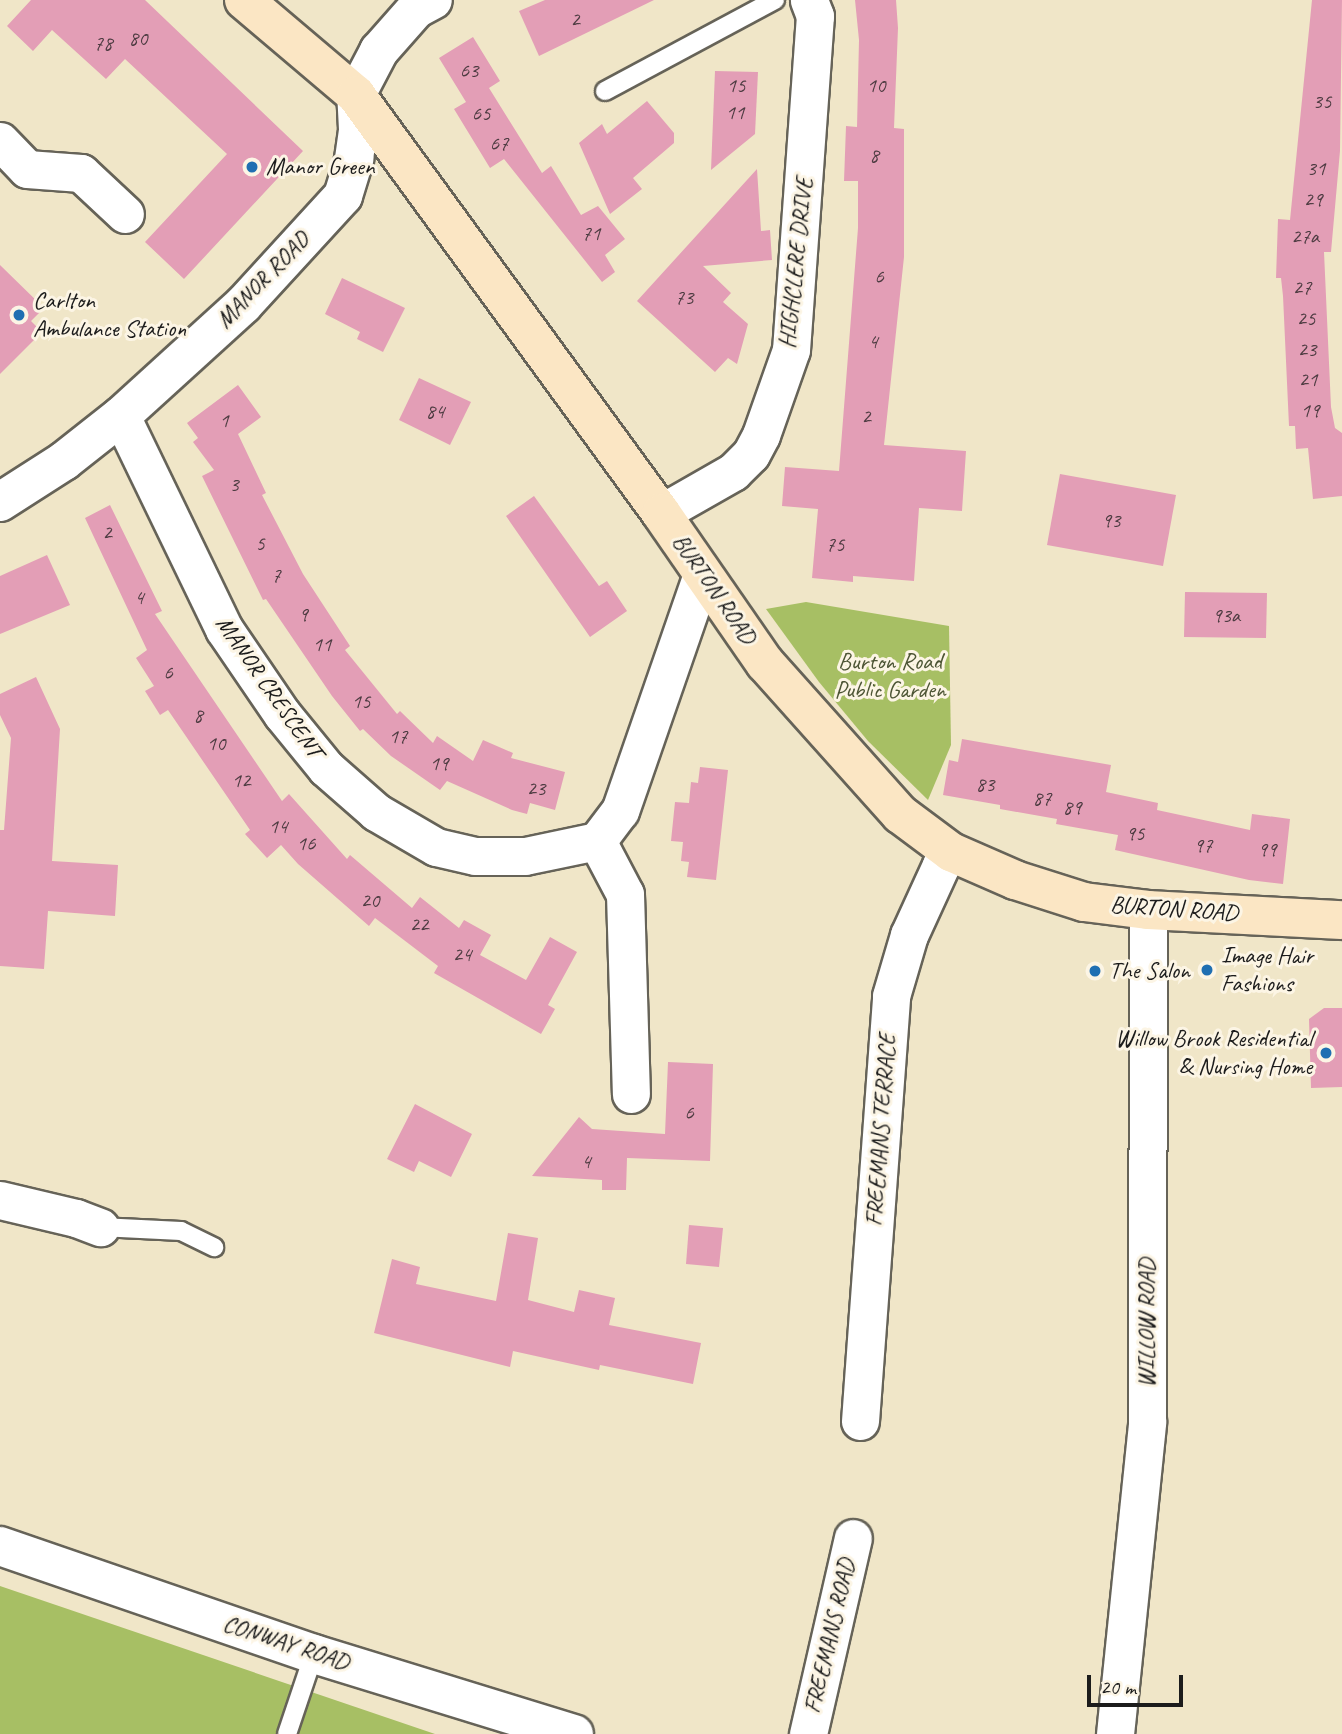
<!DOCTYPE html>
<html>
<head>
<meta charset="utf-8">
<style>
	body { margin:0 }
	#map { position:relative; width:1342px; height:1734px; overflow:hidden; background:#f0e6c8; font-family:Caveat,sans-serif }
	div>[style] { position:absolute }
	.green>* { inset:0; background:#a7bf64 }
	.building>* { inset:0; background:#e39eb6 }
	.roads { filter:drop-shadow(2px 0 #666358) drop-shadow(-2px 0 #666358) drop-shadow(0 2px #666358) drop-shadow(0 -2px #666358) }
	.service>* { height:18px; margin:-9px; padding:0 9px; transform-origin:9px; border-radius:9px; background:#fff }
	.minor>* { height:37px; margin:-18.5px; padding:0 18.5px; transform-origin:18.5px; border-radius:18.5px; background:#fff }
	.tertiary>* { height:38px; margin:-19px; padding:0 19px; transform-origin:19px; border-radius:19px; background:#fff }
	.secondary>* { height:38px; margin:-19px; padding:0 19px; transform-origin:19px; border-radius:19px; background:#fbe6c4 }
	.dots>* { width:19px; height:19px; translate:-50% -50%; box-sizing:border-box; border:4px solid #fcf5e5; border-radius:50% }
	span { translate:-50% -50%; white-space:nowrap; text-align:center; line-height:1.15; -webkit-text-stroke:6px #fcf5e5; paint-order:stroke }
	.number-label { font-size:21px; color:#4e3c42 }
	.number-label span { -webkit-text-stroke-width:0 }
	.poi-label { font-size:24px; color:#1c1c1c }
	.left { translate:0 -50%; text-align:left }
	.right { translate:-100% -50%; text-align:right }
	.street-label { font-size:24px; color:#1c1c1c }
	.park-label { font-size:24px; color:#4d5535 }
	.scale { position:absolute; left:1087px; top:1675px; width:96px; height:32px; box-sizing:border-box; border:4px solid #1c1c1c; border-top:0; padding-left:9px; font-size:21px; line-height:24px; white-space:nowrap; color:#1c1c1c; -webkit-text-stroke:5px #fcf5e5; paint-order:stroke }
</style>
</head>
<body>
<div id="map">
	<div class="green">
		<div style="clip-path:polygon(806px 602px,949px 626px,951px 745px,928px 800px,868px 741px,819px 682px,766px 609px)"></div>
		<div style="clip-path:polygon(0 1586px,435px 1734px,0 1734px)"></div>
	</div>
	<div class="building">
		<div style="clip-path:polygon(31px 0,145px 0,303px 151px,184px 279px,145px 242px,227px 154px,125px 59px,106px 79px,52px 30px,33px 51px,7px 26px)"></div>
		<div style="clip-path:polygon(545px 0,654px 0,539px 56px,519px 11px)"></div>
		<div style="clip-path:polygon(855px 0,896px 0,898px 28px,894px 128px,904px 129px,904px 257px,884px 445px,966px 451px,962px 511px,919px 508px,914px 581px,853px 576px,853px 582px,812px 578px,818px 509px,782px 506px,785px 467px,839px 471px,858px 228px,858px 181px,844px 181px,846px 126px,857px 127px,859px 40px)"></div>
		<div style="clip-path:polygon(1312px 0,1342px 0,1340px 151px,1331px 252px,1324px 252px,1331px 407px,1335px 428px,1342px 433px,1342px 496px,1313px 499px,1308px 448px,1296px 449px,1295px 426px,1289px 426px,1283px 296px,1281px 278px,1276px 278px,1278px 219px,1290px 220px)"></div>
		<div style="clip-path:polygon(473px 37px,500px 81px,489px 88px,542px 173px,551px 166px,581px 215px,598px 206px,625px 239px,605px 255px,615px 272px,602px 282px,504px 159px,490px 168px,454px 109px,466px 102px,439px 58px)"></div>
		<div style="clip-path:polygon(715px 71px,758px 72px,755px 134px,711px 170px)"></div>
		<div style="clip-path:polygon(647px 101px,674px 133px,674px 143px,633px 178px,642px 189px,610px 214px,579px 143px,602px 124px,607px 134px)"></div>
		<div style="clip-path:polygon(757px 169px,761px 231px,770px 230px,772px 260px,703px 266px,731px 293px,723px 302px,748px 324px,737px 364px,728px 358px,715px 372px,637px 301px)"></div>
		<div style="clip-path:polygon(0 265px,44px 308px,31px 321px,42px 332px,0 374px)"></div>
		<div style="clip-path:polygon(342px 278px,405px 308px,383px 352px,357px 339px,360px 332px,325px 314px)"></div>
		<div style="clip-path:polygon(419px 378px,471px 402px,450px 445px,399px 420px)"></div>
		<div style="clip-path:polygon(238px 385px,261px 417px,238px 434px,266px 493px,262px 495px,303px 574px,350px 646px,345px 650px,397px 714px,400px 711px,433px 743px,437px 736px,473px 761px,483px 740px,513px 753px,511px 758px,565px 772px,555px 810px,530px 803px,527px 814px,512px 810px,447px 781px,440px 790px,391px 756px,363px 729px,360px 731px,332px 696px,266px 599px,263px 600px,202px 476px,214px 470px,193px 442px,198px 438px,187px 423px)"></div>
		<div style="clip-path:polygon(1060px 474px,1176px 495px,1163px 566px,1047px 545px)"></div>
		<div style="clip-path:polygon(534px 496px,599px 586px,607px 581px,627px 611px,590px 637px,506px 516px)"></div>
		<div style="clip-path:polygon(110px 505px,162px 611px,155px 614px,282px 801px,289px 794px,347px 859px,350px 855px,412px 908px,420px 897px,459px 928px,464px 920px,491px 935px,480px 955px,526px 980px,550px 937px,577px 952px,548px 1005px,555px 1009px,541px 1034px,434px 973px,438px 966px,375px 918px,369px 926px,298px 864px,281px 845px,267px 858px,245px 834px,250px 830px,168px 710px,160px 715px,145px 691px,154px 686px,136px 658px,147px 650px,85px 518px)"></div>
		<div style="clip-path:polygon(47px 555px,70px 605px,0 634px,0 576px)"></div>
		<div style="clip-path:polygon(1185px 592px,1267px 593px,1266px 638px,1184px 637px)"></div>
		<div style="clip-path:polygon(36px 677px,60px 729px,52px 861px,118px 865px,115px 916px,48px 911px,44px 969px,0 966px,0 830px,4px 830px,11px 738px,0 715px,0 694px)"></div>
		<div style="clip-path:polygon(962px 739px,1111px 765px,1106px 792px,1158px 803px,1157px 810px,1250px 830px,1252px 814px,1290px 819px,1283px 884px,1249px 880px,1115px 850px,1118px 835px,1056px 824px,1057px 819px,1000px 809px,1000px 805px,943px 795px,949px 760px,958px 762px)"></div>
		<div style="clip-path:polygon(700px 767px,728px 770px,716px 880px,687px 877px,689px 862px,681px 861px,683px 842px,671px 841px,675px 802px,689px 803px,691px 782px,698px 783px)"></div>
		<div style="clip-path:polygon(1324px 1008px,1342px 1008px,1342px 1087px,1311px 1088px,1309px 1019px)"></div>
		<div style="clip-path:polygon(668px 1062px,713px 1064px,710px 1161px,627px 1158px,626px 1190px,602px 1190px,602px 1180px,532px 1176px,579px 1117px,592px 1129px,665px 1134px)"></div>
		<div style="clip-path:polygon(415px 1104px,472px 1134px,451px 1177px,419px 1161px,414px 1172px,387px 1159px)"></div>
		<div style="clip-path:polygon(689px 1225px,723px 1228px,719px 1267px,686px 1264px)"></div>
		<div style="clip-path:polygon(508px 1233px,538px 1238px,528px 1300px,574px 1312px,579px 1290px,615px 1298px,609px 1325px,701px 1343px,693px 1384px,600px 1365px,599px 1370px,513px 1351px,510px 1367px,374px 1333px,392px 1259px,420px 1267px,416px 1284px,496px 1301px)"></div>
	</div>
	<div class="roads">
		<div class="service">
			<div style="left:605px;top:91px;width:193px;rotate:-28.2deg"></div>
			<div style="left:100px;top:1227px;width:81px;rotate:2.8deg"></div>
			<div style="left:181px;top:1231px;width:37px;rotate:26deg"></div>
			<div style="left:287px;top:1734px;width:84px;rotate:-71.4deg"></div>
		</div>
		<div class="minor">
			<div style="left:0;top:141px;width:39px;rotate:46deg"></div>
			<div style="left:27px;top:169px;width:54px;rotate:4.2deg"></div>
			<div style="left:81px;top:173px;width:60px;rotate:43deg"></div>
			<div style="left:121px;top:416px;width:237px;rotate:64.2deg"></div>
			<div style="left:224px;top:629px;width:103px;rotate:55.7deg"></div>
			<div style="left:282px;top:714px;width:70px;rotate:50.8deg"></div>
			<div style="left:326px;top:768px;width:67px;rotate:41.3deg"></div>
			<div style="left:376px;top:812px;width:69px;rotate:30.3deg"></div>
			<div style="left:436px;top:847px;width:40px;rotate:13deg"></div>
			<div style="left:475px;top:856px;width:50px"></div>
			<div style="left:525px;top:856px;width:74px;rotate:-11.8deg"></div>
			<div style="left:597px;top:841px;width:38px;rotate:-53deg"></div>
			<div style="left:620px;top:811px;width:251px;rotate:-70.9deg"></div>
			<div style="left:661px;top:513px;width:83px;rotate:-29.7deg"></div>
			<div style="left:733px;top:472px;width:25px;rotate:-45deg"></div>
			<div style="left:751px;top:454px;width:21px;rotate:-62deg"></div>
			<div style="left:761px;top:435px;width:90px;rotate:-70.6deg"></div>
			<div style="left:791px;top:350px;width:335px;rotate:-85.9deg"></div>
			<div style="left:815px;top:16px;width:17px;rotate:-111deg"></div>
			<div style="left:597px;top:841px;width:60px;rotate:62.2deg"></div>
			<div style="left:625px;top:894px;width:200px;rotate:88.3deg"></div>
			<div style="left:0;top:1200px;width:78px;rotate:13.3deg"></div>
			<div style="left:76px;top:1218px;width:26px;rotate:21deg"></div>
			<div style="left:860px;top:1421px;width:426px;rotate:-85.8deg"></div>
			<div style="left:891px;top:996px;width:64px;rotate:-73.6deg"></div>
			<div style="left:909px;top:935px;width:77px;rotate:-65.4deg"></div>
			<div style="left:941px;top:865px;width:16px;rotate:-52deg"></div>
			<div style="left:808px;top:1734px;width:201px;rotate:-77.1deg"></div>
			<div style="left:1115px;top:1734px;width:314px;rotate:-84.1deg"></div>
			<div style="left:1147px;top:1422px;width:512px;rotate:-89.89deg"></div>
		</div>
		<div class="tertiary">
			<div style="left:0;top:502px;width:76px;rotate:-32.6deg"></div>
			<div style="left:64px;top:461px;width:73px;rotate:-38.3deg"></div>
			<div style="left:121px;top:416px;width:165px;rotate:-42.3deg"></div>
			<div style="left:243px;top:305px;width:148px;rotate:-47.5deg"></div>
			<div style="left:343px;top:196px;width:39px;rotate:-73deg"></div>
			<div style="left:354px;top:159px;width:30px;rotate:-82deg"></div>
			<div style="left:358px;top:129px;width:34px;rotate:-93deg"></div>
			<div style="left:356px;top:95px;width:50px;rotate:-62.4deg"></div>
			<div style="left:379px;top:51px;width:56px;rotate:-48.6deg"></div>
			<div style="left:416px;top:9px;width:19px;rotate:-28deg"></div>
			<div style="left:0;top:1546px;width:332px;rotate:19deg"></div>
			<div style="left:314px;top:1654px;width:272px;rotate:17.1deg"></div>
		</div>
		<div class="secondary">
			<div style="left:244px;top:0;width:147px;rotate:40.3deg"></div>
			<div style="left:356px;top:95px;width:517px;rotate:53.88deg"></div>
			<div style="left:661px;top:513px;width:183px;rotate:55.3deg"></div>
			<div style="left:765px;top:663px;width:203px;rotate:48.2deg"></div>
			<div style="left:900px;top:814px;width:64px;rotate:36.7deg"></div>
			<div style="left:951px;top:852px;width:70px;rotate:23.6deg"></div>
			<div style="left:1015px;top:880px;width:72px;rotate:17.7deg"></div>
			<div style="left:1084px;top:902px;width:64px;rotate:7.1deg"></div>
			<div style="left:1148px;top:910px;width:194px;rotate:3deg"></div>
		</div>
	</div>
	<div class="dots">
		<div style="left:252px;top:167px;background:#1f6fb2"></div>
		<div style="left:19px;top:315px;background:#1f6fb2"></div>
		<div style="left:1207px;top:970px;background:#1f6fb2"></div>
		<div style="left:1095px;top:971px;background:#1f6fb2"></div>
		<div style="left:1326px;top:1053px;background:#1f6fb2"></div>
	</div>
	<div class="number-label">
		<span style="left:575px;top:19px">2</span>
		<span style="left:138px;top:38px">80</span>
		<span style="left:103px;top:43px">78</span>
		<span style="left:469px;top:70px">63</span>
		<span style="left:736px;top:85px">15</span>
		<span style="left:876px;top:85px">10</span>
		<span style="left:1322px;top:101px">35</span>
		<span style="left:735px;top:112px">11</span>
		<span style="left:481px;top:113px">65</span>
		<span style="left:499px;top:143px">67</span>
		<span style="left:874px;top:155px">8</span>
		<span style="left:1316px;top:168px">31</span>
		<span style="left:1313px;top:199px">29</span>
		<span style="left:591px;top:233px">71</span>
		<span style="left:1305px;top:236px">27a</span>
		<span style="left:879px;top:276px">6</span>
		<span style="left:1302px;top:287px">27</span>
		<span style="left:684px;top:297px">73</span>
		<span style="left:1306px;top:318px">25</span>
		<span style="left:873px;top:341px">4</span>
		<span style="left:1307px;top:349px">23</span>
		<span style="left:1308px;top:379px">21</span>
		<span style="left:1310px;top:410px">19</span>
		<span style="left:435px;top:411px">84</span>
		<span style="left:866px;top:416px">2</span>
		<span style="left:224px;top:420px">1</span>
		<span style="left:234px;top:484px">3</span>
		<span style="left:1111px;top:520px">93</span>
		<span style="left:107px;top:532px">2</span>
		<span style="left:260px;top:543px">5</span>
		<span style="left:835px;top:544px">75</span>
		<span style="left:276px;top:575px">7</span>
		<span style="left:139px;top:597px">4</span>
		<span style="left:303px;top:614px">9</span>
		<span style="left:1226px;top:615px">93a</span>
		<span style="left:322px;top:644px">11</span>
		<span style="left:168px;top:672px">6</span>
		<span style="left:361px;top:701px">15</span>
		<span style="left:198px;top:715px">8</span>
		<span style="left:398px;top:736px">17</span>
		<span style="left:216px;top:743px">10</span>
		<span style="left:439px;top:763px">19</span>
		<span style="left:241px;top:780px">12</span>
		<span style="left:985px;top:784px">83</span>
		<span style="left:536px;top:788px">23</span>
		<span style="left:1042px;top:798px">87</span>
		<span style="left:1072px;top:807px">89</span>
		<span style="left:278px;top:826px">14</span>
		<span style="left:1135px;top:833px">95</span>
		<span style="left:306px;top:843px">16</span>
		<span style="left:1203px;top:845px">97</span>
		<span style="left:1267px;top:849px">99</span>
		<span style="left:370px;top:900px">20</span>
		<span style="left:419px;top:924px">22</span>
		<span style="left:462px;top:954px">24</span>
		<span style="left:689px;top:1112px">6</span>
		<span style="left:586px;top:1161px">4</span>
	</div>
	<div class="poi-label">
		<span class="left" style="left:266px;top:167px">Manor Green</span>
		<span class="left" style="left:33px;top:315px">Carlton<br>Ambulance Station</span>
		<span class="left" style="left:1221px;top:970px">Image Hair<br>Fashions</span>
		<span class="left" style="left:1109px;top:971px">The Salon</span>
		<span class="right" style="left:1312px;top:1053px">Willow Brook Residential<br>&amp; Nursing Home</span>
	</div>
	<div class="street-label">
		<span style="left:796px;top:263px;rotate:-84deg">HIGHCLERE DRIVE</span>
		<span style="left:263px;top:280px;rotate:-46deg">MANOR ROAD</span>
		<span style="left:714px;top:589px;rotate:55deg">BURTON ROAD</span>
		<span style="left:269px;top:687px;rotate:55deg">MANOR CRESCENT</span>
		<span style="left:1174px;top:909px;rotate:4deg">BURTON ROAD</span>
		<span style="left:881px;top:1130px;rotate:-86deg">FREEMANS TERRACE</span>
		<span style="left:1147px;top:1323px;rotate:-90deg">WILLOW ROAD</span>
		<span style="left:830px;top:1636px;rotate:-77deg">FREEMANS ROAD</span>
		<span style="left:286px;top:1643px;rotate:18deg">CONWAY ROAD</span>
	</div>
	<div class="park-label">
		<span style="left:890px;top:676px">Burton Road<br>Public Garden</span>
	</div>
	<div class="scale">20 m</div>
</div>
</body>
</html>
